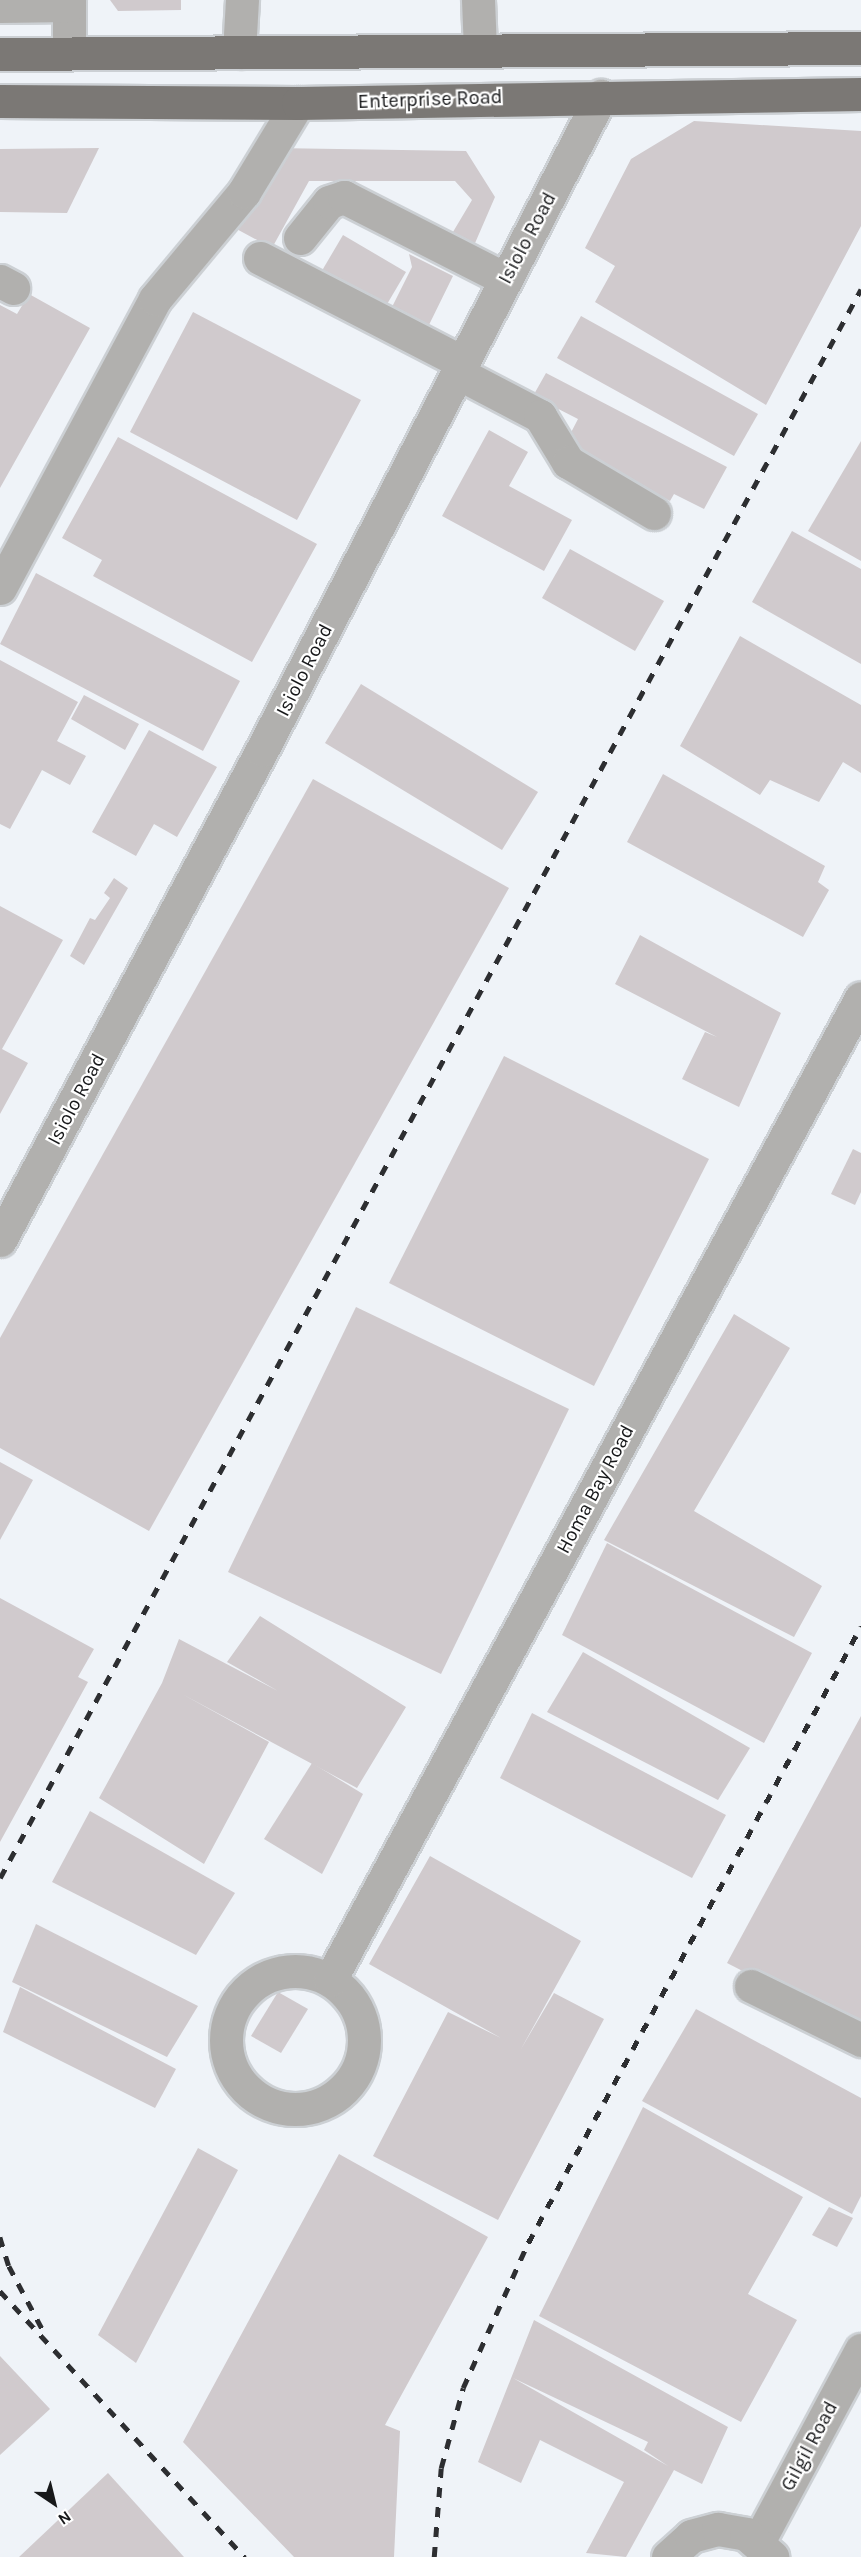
<!DOCTYPE html>
<html>
<head>
<meta charset="utf-8">
<style>
	body { margin:0 }
	#map { position:relative; width:861px; height:2557px; overflow:hidden; background:#eff3f8; font-family:Karla,sans-serif }
	div>[style] { position:absolute }
	.building>* { inset:0; background:#d0cacd }
	.roads { filter:drop-shadow(2px 0 #ccd0d4) drop-shadow(-2px 0 #ccd0d4) drop-shadow(0 2px #ccd0d4) drop-shadow(0 -2px #ccd0d4) }
	.minor>* { height:33px; margin:-16.5px; padding:0 16.5px; transform-origin:16.5px; border-radius:16.5px; background:#b1b0ae }
	.minor>.ring { margin:-16.5px; padding:0; box-sizing:content-box; background:none; border:33px solid #b1b0ae; border-radius:50% }
	.major>* { height:33px; margin:-16.5px; padding:0 16.5px; transform-origin:16.5px; border-radius:16.5px; background:#7b7875 }
	.rail>* { height:4.5px; margin-top:-2.25px; transform-origin:0; background:repeating-linear-gradient(90deg,#2d2e31 0 10px,transparent 0 20px) }
	span { translate:-50% -50%; white-space:nowrap; text-align:center; line-height:1.15; -webkit-text-stroke:4.5px #fff; paint-order:stroke }
	.street-label { font-size:20px; color:#17181a }
	.north { position:absolute; left:24px; top:2473px; width:60px; height:60px; -webkit-text-stroke:4px #fff; paint-order:stroke; rotate:145deg; font-size:16px; font-weight:700; line-height:24px; text-align:center; color:#17181a }
	.north::after { content:''; display:block; margin:auto; width:21px; height:27px; background:#17181a; clip-path:polygon(50% 0,100% 100%,50% 72%,0 100%) }
</style>
</head>
<body>
<div id="map">
	<div class="building">
		<div style="clip-path:polygon(110px 0,181px 0,181px 10px,118px 11px)"></div>
		<div style="clip-path:polygon(694px 121px,861px 131px,861px 226px,766px 405px,595px 302px,615px 266px,585px 248px,631px 159px)"></div>
		<div style="clip-path:polygon(99px 148px,67px 213px,0 212px,0 149px)"></div>
		<div style="clip-path:polygon(274px 148px,466px 151px,495px 197px,469px 257px,447px 242px,472px 200px,455px 181px,309px 181px,272px 248px,231px 226px)"></div>
		<div style="clip-path:polygon(343px 235px,406px 272px,383px 311px,320px 274px)"></div>
		<div style="clip-path:polygon(409px 254px,453px 276px,425px 333px,388px 315px,412px 267px)"></div>
		<div style="clip-path:polygon(29px 294px,90px 328px,0 488px,0 305px,17px 314px)"></div>
		<div style="clip-path:polygon(193px 312px,361px 400px,297px 520px,130px 432px)"></div>
		<div style="clip-path:polygon(581px 316px,758px 414px,734px 456px,557px 358px)"></div>
		<div style="clip-path:polygon(546px 373px,727px 467px,704px 509px,674px 494px,670px 501px,564px 446px,578px 419px,533px 396px)"></div>
		<div style="clip-path:polygon(489px 430px,528px 452px,509px 486px,572px 520px,544px 571px,442px 516px)"></div>
		<div style="clip-path:polygon(118px 437px,317px 544px,252px 662px,93px 576px,102px 560px,62px 538px)"></div>
		<div style="clip-path:polygon(861px 441px,861px 561px,808px 531px)"></div>
		<div style="clip-path:polygon(792px 531px,861px 569px,861px 664px,752px 602px)"></div>
		<div style="clip-path:polygon(570px 549px,664px 601px,635px 651px,542px 598px)"></div>
		<div style="clip-path:polygon(36px 573px,240px 681px,203px 751px,0 644px)"></div>
		<div style="clip-path:polygon(740px 636px,861px 705px,861px 773px,843px 762px,819px 802px,770px 780px,760px 795px,680px 746px)"></div>
		<div style="clip-path:polygon(0 660px,78px 702px,57px 741px,86px 756px,70px 785px,42px 770px,10px 829px,0 824px)"></div>
		<div style="clip-path:polygon(361px 684px,538px 792px,502px 850px,325px 743px)"></div>
		<div style="clip-path:polygon(84px 695px,139px 724px,125px 750px,71px 719px)"></div>
		<div style="clip-path:polygon(149px 730px,217px 767px,177px 837px,154px 824px,136px 856px,92px 832px)"></div>
		<div style="clip-path:polygon(663px 774px,825px 866px,818px 882px,829px 890px,803px 937px,627px 842px)"></div>
		<div style="clip-path:polygon(313px 779px,509px 888px,149px 1531px,0 1448px,0 1338px)"></div>
		<div style="clip-path:polygon(114px 878px,128px 888px,84px 965px,70px 956px,90px 918px,95px 920px,110px 898px,104px 893px)"></div>
		<div style="clip-path:polygon(0 906px,63px 940px,2px 1049px,28px 1063px,0 1114px)"></div>
		<div style="clip-path:polygon(640px 935px,781px 1013px,739px 1107px,682px 1079px,705px 1032px,717px 1037px,615px 984px)"></div>
		<div style="clip-path:polygon(504px 1056px,709px 1159px,594px 1386px,389px 1283px)"></div>
		<div style="clip-path:polygon(853px 1149px,861px 1153px,861px 1192px,855px 1205px,831px 1194px)"></div>
		<div style="clip-path:polygon(356px 1307px,569px 1409px,441px 1674px,228px 1572px)"></div>
		<div style="clip-path:polygon(734px 1314px,790px 1348px,694px 1511px,822px 1586px,794px 1637px,604px 1540px)"></div>
		<div style="clip-path:polygon(0 1462px,33px 1480px,0 1540px)"></div>
		<div style="clip-path:polygon(607px 1543px,812px 1653px,764px 1743px,562px 1635px)"></div>
		<div style="clip-path:polygon(0 1598px,94px 1649px,78px 1677px,88px 1682px,0 1842px)"></div>
		<div style="clip-path:polygon(260px 1616px,406px 1707px,357px 1788px,182px 1694px,269px 1742px,204px 1864px,99px 1798px,162px 1683px,179px 1639px,278px 1691px,227px 1662px)"></div>
		<div style="clip-path:polygon(583px 1652px,750px 1748px,718px 1800px,547px 1712px)"></div>
		<div style="clip-path:polygon(532px 1713px,726px 1815px,692px 1878px,500px 1778px)"></div>
		<div style="clip-path:polygon(861px 1716px,861px 2032px,727px 1963px)"></div>
		<div style="clip-path:polygon(312px 1763px,363px 1794px,322px 1874px,264px 1839px)"></div>
		<div style="clip-path:polygon(90px 1811px,235px 1893px,196px 1955px,52px 1882px)"></div>
		<div style="clip-path:polygon(430px 1856px,581px 1941px,521px 2049px,554px 1993px,604px 2019px,498px 2220px,373px 2156px,448px 2012px,501px 2038px,369px 1964px)"></div>
		<div style="clip-path:polygon(36px 1924px,198px 2006px,167px 2057px,12px 1982px)"></div>
		<div style="clip-path:polygon(20px 1987px,176px 2069px,155px 2108px,3px 2032px)"></div>
		<div style="clip-path:polygon(278px 1992px,308px 2009px,281px 2053px,251px 2036px)"></div>
		<div style="clip-path:polygon(696px 2009px,861px 2098px,861px 2196px,852px 2214px,642px 2101px)"></div>
		<div style="clip-path:polygon(643px 2107px,803px 2197px,748px 2294px,797px 2320px,741px 2422px,539px 2316px)"></div>
		<div style="clip-path:polygon(198px 2148px,238px 2170px,136px 2363px,98px 2335px)"></div>
		<div style="clip-path:polygon(339px 2154px,488px 2237px,385px 2425px,400px 2431px,394px 2557px,294px 2557px,183px 2442px)"></div>
		<div style="clip-path:polygon(829px 2207px,853px 2218px,837px 2247px,812px 2235px)"></div>
		<div style="clip-path:polygon(evenodd,534px 2320px,728px 2427px,702px 2484px,674px 2470px,626px 2557px,586px 2553px,624px 2482px,540px 2440px,521px 2483px,478px 2462px,534px 2320px,513px 2378px,648px 2442px,644px 2450px,668px 2466px,513px 2378px)"></div>
		<div style="clip-path:polygon(0 2356px,50px 2409px,0 2455px)"></div>
		<div style="clip-path:polygon(108px 2473px,184px 2557px,19px 2557px)"></div>
	</div>
	<div class="roads">
		<div class="minor">
			<div style="left:69px;top:0;width:53px;rotate:90deg"></div>
			<div style="left:478px;top:0;width:49px;rotate:87.7deg"></div>
			<div style="left:0;top:6px;width:69px;rotate:-0.8deg"></div>
			<div style="left:239px;top:52px;width:52px;rotate:-86.7deg"></div>
			<div style="left:300px;top:238px;width:46px;rotate:-51.1deg"></div>
			<div style="left:329px;top:202px;width:16px;rotate:-18deg"></div>
			<div style="left:344px;top:197px;width:181px;rotate:27deg"></div>
			<div style="left:260px;top:258px;width:229px;rotate:27.3deg"></div>
			<div style="left:0;top:281px;width:15px;rotate:28deg"></div>
			<div style="left:458px;top:373px;width:93px;rotate:27.7deg"></div>
			<div style="left:540px;top:416px;width:54px;rotate:58.7deg"></div>
			<div style="left:568px;top:462px;width:100px;rotate:30.7deg"></div>
			<div style="left:0;top:588px;width:328px;rotate:-61.8deg"></div>
			<div style="left:155px;top:299px;width:139px;rotate:-50.2deg"></div>
			<div style="left:244px;top:192px;width:104px;rotate:-58.8deg"></div>
			<div style="left:0;top:1240px;width:556px;rotate:-61.87deg"></div>
			<div style="left:262px;top:750px;width:737px;rotate:-62.6deg"></div>
			<div class="ring" style="left:226px;top:1971px;width:105px;height:105px"></div>
			<div style="left:330px;top:1980px;width:1116px;rotate:-61.6deg"></div>
			<div style="left:751px;top:1986px;width:123px;rotate:26.1deg"></div>
			<div style="left:758px;top:2542px;width:218px;rotate:-61.8deg"></div>
			<div style="left:668px;top:2557px;width:31px;rotate:-42deg"></div>
			<div style="left:691px;top:2536px;width:28px;rotate:-15deg"></div>
			<div style="left:718px;top:2529px;width:28px;rotate:10deg"></div>
			<div style="left:746px;top:2534px;width:35px;rotate:41deg"></div>
		</div>
		<div class="major">
			<div style="left:0;top:54px;width:861px;rotate:-0.4deg"></div>
			<div style="left:0;top:101px;width:298px;rotate:0.4deg"></div>
			<div style="left:298px;top:103px;width:563px;rotate:-0.92deg"></div>
		</div>
	</div>
	<div class="rail">
		<div style="left:0;top:1878px;width:1807px;rotate:-61.55deg"></div>
		<div style="left:0;top:2237px;width:30px;rotate:73deg"></div>
		<div style="left:9px;top:2266px;width:75px;rotate:62.1deg"></div>
		<div style="left:0;top:2291px;width:362px;rotate:47.4deg"></div>
		<div style="left:434px;top:2557px;width:89px;rotate:-85.5deg"></div>
		<div style="left:441px;top:2468px;width:83px;rotate:-74.6deg"></div>
		<div style="left:463px;top:2388px;width:159px;rotate:-65.9deg"></div>
		<div style="left:528px;top:2243px;width:701px;rotate:-61.64deg"></div>
	</div>
	<div class="street-label">
		<span style="left:430px;top:99px;rotate:-2deg">Enterprise Road</span>
		<span style="left:527px;top:238px;rotate:-62deg">Isiolo Road</span>
		<span style="left:304px;top:670px;rotate:-63deg">Isiolo Road</span>
		<span style="left:76px;top:1099px;rotate:-62deg">Isiolo Road</span>
		<span style="left:595px;top:1489px;rotate:-62deg">Homa Bay Road</span>
		<span style="left:809px;top:2446px;rotate:-62deg">Gilgil Road</span>
	</div>
	<div class="north">N</div>
</div>
</body>
</html>
